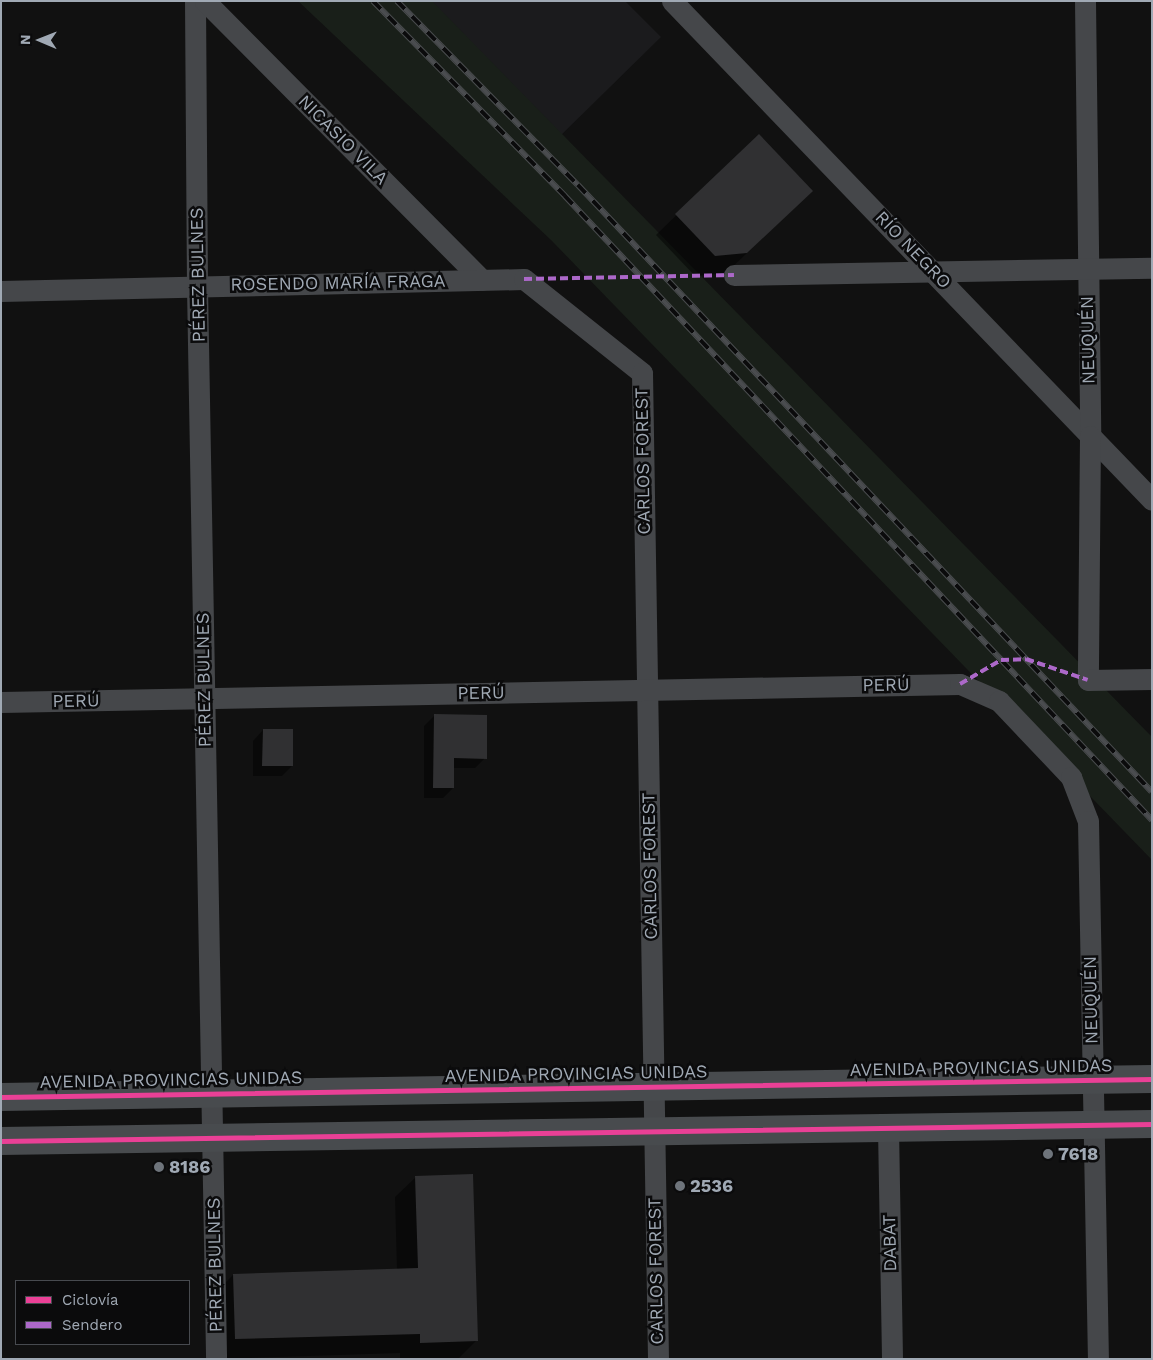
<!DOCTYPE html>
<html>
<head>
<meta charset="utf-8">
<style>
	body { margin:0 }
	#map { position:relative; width:1153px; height:1360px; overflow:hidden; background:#111; font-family:"Work Sans",sans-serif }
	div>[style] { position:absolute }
	.built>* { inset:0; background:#1b1b1d }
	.green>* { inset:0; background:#191f19 }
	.shadow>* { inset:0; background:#0007 }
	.building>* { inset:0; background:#303032 }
	.minor>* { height:21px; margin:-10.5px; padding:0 10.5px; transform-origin:10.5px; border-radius:10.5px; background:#45474a }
	.secondary>* { height:28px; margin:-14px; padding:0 14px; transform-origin:14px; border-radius:14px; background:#484b4e }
	.rail>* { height:5.5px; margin-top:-2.75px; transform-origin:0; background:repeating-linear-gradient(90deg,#0b0b0c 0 11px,#4a4c4f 0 22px); box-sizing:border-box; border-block:1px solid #4a4c4f }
	.quiet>* { height:4px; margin-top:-2px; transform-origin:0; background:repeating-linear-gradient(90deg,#ac68c9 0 8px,transparent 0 12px) }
	.cycleway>* { height:5px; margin:-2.5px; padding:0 2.5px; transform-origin:2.5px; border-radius:2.5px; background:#ea4096 }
	.dots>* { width:14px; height:14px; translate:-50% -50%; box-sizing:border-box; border:2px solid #0b0b0c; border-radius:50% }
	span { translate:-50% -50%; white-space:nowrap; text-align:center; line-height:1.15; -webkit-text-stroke:5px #0b0b0c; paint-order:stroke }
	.street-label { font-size:18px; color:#a0a9b4 }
	.poi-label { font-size:18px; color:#a0a9b4; font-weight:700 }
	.left { translate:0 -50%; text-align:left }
	.frame { position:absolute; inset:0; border:2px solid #a0a9b4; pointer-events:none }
	.legend { position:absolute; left:15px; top:1280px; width:175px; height:65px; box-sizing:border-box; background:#0b0b0c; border:1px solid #474a4f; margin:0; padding:6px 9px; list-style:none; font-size:15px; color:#a0a9b4 }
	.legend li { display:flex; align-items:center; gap:10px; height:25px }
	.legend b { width:25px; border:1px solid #474a4f }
	.north { position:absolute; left:15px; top:15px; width:50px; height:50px; -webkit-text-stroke:4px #0b0b0c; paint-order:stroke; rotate:271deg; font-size:14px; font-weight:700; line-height:20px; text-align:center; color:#a0a9b4 }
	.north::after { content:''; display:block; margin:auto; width:18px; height:22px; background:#a0a9b4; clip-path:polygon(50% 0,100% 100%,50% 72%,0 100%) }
</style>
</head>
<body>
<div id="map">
	<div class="built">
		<div style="clip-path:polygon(417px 1px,625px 1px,661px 37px,554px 142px)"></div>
	</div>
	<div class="green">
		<div style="clip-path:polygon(298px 1px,432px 1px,1152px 737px,1152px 860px,551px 240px)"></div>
	</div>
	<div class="shadow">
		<div style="clip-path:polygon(759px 135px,791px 211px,726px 273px,695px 276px,656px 235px)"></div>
		<div style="clip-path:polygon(434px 716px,485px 758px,475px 768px,453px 768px,453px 788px,443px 798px,424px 798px,424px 726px)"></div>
		<div style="clip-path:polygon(263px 730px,292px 766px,282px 776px,253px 776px,253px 741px)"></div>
		<div style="clip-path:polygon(416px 1177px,477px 1340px,458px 1359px,400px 1359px,400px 1353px,215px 1359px,213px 1295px,233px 1275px,397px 1270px,395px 1197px)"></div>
	</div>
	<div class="building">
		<div style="clip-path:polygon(759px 134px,813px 191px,747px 253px,715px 256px,675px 214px)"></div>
		<div style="clip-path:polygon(434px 714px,487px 715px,487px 759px,454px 758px,454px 788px,433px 788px)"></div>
		<div style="clip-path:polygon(263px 729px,293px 729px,293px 766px,262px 766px)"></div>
		<div style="clip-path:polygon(473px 1174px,478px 1341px,420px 1343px,420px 1334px,235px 1339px,233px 1274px,418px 1268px,415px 1176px)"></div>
	</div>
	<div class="minor">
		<div style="left:195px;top:1px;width:286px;rotate:89.6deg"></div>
		<div style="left:197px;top:287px;width:1072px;rotate:88.98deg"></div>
		<div style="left:205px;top:1px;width:393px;rotate:45.2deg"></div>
		<div style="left:672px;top:1px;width:692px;rotate:46.11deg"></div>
		<div style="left:1085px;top:1px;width:435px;rotate:89.3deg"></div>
		<div style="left:1090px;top:436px;width:244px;rotate:90.5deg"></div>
		<div style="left:1088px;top:680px;width:64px;rotate:-0.9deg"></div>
		<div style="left:734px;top:275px;width:418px;rotate:-1deg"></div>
		<div style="left:1px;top:291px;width:523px;rotate:-1.31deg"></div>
		<div style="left:524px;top:279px;width:151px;rotate:38.5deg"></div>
		<div style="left:642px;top:373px;width:986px;rotate:89.07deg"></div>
		<div style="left:1px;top:702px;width:959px;rotate:-1.08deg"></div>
		<div style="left:960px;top:684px;width:43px;rotate:23.6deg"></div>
		<div style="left:999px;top:701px;width:105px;rotate:46.5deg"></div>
		<div style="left:1071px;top:777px;width:47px;rotate:68.9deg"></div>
		<div style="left:1088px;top:821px;width:538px;rotate:88.94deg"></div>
		<div style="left:888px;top:1128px;width:231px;rotate:89deg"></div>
	</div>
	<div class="secondary">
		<div style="left:1px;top:1097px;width:1151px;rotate:-0.9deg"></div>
		<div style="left:1px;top:1141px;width:1151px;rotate:-0.85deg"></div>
	</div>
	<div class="rail">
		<div style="left:373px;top:1px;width:274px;rotate:45.4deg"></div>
		<div style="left:565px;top:196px;width:857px;rotate:46.75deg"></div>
		<div style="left:397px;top:1px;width:258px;rotate:45.5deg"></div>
		<div style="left:578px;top:185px;width:835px;rotate:46.6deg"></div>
	</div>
	<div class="quiet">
		<div style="left:524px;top:279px;width:210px;rotate:-1.1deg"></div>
		<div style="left:960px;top:684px;width:48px;rotate:-30.3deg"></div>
		<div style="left:1001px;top:660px;width:25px;rotate:-2deg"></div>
		<div style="left:1026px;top:659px;width:65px;rotate:18.7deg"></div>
	</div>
	<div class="cycleway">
		<div style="left:1px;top:1097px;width:1151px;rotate:-0.9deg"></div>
		<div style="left:1px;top:1141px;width:1151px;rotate:-0.85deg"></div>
	</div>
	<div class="dots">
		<div style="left:1048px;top:1154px;background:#6e747b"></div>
		<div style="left:159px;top:1167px;background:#6e747b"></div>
		<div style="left:680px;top:1186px;background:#6e747b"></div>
	</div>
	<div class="street-label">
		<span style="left:343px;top:140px;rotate:45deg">NICASIO VILA</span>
		<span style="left:913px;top:250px;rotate:46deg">RÍO NEGRO</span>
		<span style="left:198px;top:275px;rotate:-91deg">PÉREZ BULNES</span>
		<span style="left:338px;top:283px;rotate:-1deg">ROSENDO MARÍA FRAGA</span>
		<span style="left:1088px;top:340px;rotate:-91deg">NEUQUÉN</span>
		<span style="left:643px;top:461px;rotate:-91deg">CARLOS FOREST</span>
		<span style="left:204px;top:680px;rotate:-91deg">PÉREZ BULNES</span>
		<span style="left:886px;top:685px;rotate:-1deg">PERÚ</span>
		<span style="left:481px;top:693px;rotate:-1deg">PERÚ</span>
		<span style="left:76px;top:701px;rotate:-1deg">PERÚ</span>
		<span style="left:650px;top:866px;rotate:-91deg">CARLOS FOREST</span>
		<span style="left:1091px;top:1000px;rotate:-91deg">NEUQUÉN</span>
		<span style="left:981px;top:1068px;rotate:-1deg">AVENIDA PROVINCIAS UNIDAS</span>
		<span style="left:576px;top:1074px;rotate:-1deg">AVENIDA PROVINCIAS UNIDAS</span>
		<span style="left:171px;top:1080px;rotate:-1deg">AVENIDA PROVINCIAS UNIDAS</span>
		<span style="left:890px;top:1243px;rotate:-91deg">DABAT</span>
		<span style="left:215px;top:1265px;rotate:-91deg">PÉREZ BULNES</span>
		<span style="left:656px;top:1271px;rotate:-91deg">CARLOS FOREST</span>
	</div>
	<div class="poi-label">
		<span class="left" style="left:1058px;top:1154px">7618</span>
		<span class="left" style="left:169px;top:1167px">8186</span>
		<span class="left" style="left:690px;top:1186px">2536</span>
	</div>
	<div class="frame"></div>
	<ul class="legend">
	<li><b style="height:6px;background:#ea4096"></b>Ciclovía</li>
	<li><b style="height:6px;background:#ac68c9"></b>Sendero</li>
	</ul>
	<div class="north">N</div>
</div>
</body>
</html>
